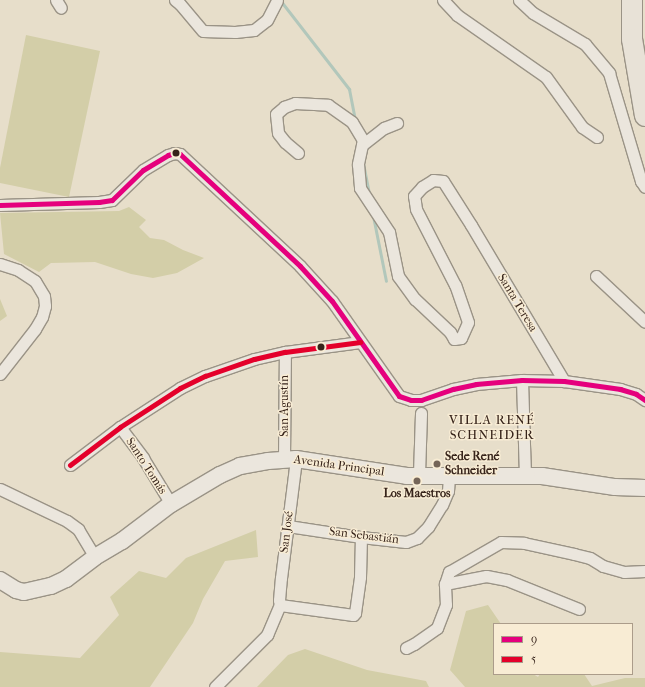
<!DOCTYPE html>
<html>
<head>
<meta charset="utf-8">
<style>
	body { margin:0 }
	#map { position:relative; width:645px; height:687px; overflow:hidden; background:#e7deca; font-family:"IM FELL French Canon",serif }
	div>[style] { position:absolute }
	.green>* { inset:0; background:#d3cea8 }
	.stream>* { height:3px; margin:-1.5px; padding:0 1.5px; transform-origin:1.5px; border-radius:1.5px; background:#b2c7bb }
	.roads { filter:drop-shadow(1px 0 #9a9386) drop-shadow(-1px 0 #9a9386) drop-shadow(0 1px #9a9386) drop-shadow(0 -1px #9a9386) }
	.street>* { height:11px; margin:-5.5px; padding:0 5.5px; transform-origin:5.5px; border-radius:5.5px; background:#ebe6dd }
	.secondary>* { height:16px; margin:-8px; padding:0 8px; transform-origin:8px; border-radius:8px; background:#ebe6dd }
	.highway>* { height:20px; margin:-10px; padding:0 10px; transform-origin:10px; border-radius:10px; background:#e8e2d7 }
	.bus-1>* { height:5px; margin:-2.5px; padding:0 2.5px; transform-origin:2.5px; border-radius:2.5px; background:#e5007d }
	.bus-2>* { height:5px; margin:-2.5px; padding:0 2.5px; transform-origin:2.5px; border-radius:2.5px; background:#e4002b }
	.dots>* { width:11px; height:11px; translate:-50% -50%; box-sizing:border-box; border:2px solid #f8ecd4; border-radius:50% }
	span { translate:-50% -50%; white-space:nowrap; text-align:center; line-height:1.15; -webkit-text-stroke:3px #f8ecd4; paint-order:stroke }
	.street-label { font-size:12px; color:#37241b }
	.poi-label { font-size:12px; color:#37241b; font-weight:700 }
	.left { translate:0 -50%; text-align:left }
	.neighbourhood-label { font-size:13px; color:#37241b; letter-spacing:1px }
	.legend { position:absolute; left:493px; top:623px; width:140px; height:52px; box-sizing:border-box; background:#f8ecd4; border:1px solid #ab9c8a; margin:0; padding:5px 7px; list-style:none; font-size:12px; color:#37241b }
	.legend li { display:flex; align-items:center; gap:8px; height:20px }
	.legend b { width:20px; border:1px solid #ab9c8a }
</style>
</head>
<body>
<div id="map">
	<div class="green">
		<div style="clip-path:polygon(26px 35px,100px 51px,69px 197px,0 183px,0 168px)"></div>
		<div style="clip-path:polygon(129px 207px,146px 220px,139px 227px,150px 238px,164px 240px,183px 250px,204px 258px,177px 273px,153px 278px,131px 274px,95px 262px,51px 263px,39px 272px,4px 254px,0 213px,119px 211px)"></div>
		<div style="clip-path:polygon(0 299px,7px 316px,0 321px)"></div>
		<div style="clip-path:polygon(256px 530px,258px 557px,225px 561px,203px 599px,193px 623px,150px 687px,0 687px,0 652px,80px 658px,119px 615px,110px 597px,139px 571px,166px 578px,186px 558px)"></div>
		<div style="clip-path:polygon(488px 605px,501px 624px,494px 624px,494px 674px,533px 674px,538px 677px,540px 674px,584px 674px,592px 686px,625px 678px,645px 678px,645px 687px,465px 687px,450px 670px,466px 611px)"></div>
		<div style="clip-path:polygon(305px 649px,367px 670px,426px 681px,429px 687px,257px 687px,288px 655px)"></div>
	</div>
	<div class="stream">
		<div style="left:280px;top:0;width:113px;rotate:52.2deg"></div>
		<div style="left:349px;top:89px;width:32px;rotate:79deg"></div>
		<div style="left:363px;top:163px;width:33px;rotate:79deg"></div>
		<div style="left:373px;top:216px;width:66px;rotate:78.7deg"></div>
	</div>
	<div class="roads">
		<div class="street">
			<div style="left:56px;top:0;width:9px;rotate:58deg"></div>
			<div style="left:175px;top:0;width:6px;rotate:39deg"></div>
			<div style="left:180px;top:4px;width:35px;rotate:50deg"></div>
			<div style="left:203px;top:31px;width:32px;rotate:2deg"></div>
			<div style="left:235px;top:32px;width:19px;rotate:-6deg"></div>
			<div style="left:254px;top:30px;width:16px;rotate:-38deg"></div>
			<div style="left:267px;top:20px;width:22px;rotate:-63deg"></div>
			<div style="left:443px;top:0;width:21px;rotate:47deg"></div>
			<div style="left:457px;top:15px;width:108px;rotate:34.9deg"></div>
			<div style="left:546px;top:77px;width:62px;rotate:54.2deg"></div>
			<div style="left:582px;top:127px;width:18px;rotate:34deg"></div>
			<div style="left:519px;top:0;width:19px;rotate:43deg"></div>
			<div style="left:533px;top:13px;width:61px;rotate:30.8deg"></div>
			<div style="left:585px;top:44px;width:38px;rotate:50deg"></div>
			<div style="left:609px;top:73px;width:113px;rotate:73.5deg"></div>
			<div style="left:641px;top:181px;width:7px;rotate:56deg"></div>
			<div style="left:362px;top:145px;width:28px;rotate:-38deg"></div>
			<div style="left:384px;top:128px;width:14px;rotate:-21deg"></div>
			<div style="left:298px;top:153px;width:17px;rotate:-140deg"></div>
			<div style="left:285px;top:142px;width:11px;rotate:-128deg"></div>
			<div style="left:278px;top:133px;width:19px;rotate:-96deg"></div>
			<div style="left:276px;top:114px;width:11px;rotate:-41deg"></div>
			<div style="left:284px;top:107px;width:12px;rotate:-20deg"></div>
			<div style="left:295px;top:103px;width:33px;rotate:3deg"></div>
			<div style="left:328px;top:105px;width:29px;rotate:35deg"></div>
			<div style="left:352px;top:122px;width:21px;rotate:59deg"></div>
			<div style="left:363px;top:140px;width:25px;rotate:102deg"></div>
			<div style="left:358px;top:164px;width:24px;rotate:85deg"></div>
			<div style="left:360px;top:188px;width:53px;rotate:56.6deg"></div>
			<div style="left:389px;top:232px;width:45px;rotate:78.4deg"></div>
			<div style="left:398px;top:276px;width:29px;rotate:54deg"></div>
			<div style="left:415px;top:299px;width:48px;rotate:43.3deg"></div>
			<div style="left:450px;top:332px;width:8px;rotate:60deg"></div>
			<div style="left:454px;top:339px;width:7px;rotate:-8deg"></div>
			<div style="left:461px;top:338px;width:17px;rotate:-66deg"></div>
			<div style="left:468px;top:322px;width:39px;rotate:-109deg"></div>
			<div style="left:455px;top:285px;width:85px;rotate:-117.2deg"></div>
			<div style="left:416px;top:209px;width:7px;rotate:-98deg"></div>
			<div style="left:415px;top:202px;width:6px;rotate:-99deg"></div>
			<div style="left:414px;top:196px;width:12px;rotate:-48deg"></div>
			<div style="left:422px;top:187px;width:13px;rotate:-32deg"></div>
			<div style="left:433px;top:180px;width:10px;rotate:6deg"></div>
			<div style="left:443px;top:181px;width:52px;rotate:57.5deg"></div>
			<div style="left:471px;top:225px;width:182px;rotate:59.2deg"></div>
			<div style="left:0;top:205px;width:99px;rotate:-1.7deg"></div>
			<div style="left:99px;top:202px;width:13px;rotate:-9deg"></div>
			<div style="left:112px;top:200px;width:43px;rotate:-44.1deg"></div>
			<div style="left:143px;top:170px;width:29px;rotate:-31deg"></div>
			<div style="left:168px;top:155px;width:6px;rotate:-18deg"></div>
			<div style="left:174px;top:153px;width:6px;rotate:9deg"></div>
			<div style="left:180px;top:154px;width:164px;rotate:43deg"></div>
			<div style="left:300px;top:266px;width:47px;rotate:47.6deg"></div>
			<div style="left:332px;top:301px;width:116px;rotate:54.8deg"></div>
			<div style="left:399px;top:396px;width:13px;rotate:18deg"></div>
			<div style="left:411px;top:400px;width:10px"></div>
			<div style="left:421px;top:400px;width:34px;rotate:-19deg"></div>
			<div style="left:453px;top:389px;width:24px;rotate:-12deg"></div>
			<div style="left:476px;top:384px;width:46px;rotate:-5deg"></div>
			<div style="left:522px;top:380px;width:42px;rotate:1.4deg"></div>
			<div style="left:564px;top:381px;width:57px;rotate:8.1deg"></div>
			<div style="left:620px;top:389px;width:17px;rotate:17deg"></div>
			<div style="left:636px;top:394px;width:11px;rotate:34deg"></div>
			<div style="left:0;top:264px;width:19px;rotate:18deg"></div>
			<div style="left:18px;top:270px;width:20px;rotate:33deg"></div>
			<div style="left:35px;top:281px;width:17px;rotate:59deg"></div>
			<div style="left:44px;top:296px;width:10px;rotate:84deg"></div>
			<div style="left:45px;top:306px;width:11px;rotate:105deg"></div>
			<div style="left:42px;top:317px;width:14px;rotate:120deg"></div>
			<div style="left:35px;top:329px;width:57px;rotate:127.9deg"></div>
			<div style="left:596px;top:276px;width:67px;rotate:43.2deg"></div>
			<div style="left:522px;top:380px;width:96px;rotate:88.2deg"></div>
			<div style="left:120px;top:427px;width:39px;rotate:53deg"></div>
			<div style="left:143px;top:458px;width:54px;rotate:58.7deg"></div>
			<div style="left:284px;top:459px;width:107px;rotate:-89.5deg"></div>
			<div style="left:70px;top:465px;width:63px;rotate:-37.2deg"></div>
			<div style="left:120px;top:427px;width:72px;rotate:-33deg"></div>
			<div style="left:180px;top:388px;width:28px;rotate:-26deg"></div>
			<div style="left:205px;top:376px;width:52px;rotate:-19.1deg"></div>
			<div style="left:254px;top:359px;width:32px;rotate:-13deg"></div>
			<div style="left:285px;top:352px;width:76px;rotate:-7.6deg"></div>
			<div style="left:419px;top:474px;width:61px;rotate:-88.1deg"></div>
			<div style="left:0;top:489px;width:74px;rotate:25.5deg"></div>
			<div style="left:67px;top:521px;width:14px;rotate:36deg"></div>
			<div style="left:78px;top:529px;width:33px;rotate:59deg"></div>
			<div style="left:288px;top:526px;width:74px;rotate:8.6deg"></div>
			<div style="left:361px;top:537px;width:45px;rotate:6.3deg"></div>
			<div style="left:406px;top:542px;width:12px;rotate:-20deg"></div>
			<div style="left:417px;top:538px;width:16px;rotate:-45deg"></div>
			<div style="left:428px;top:527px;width:26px;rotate:-58deg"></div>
			<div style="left:442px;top:505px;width:15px;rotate:-67deg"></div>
			<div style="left:448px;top:491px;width:14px;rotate:-86deg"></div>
			<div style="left:280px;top:605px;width:5px;rotate:-101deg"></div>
			<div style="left:279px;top:600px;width:22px;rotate:-85deg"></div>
			<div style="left:281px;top:578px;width:120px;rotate:-82.8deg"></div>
			<div style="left:579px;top:609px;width:78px;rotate:-158.1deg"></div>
			<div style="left:507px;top:580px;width:21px;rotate:-169deg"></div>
			<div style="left:486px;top:576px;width:42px;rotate:169deg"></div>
			<div style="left:445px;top:584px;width:13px;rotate:-72deg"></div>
			<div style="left:449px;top:572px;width:60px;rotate:-30deg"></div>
			<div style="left:501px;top:542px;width:23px;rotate:2deg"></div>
			<div style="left:524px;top:543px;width:51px;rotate:12.4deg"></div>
			<div style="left:574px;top:554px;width:16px;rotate:14deg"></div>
			<div style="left:590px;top:558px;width:15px;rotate:32deg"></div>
			<div style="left:603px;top:566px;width:22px;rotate:16deg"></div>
			<div style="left:624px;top:572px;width:21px;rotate:-3deg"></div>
			<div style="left:406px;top:648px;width:9px;rotate:-27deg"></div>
			<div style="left:414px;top:644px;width:28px;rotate:-35deg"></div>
			<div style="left:437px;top:628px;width:25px;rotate:-69deg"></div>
			<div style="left:446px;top:605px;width:21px;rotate:-93deg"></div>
			<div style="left:215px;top:687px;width:74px;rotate:-45deg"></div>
			<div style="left:267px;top:635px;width:33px;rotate:-67deg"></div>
			<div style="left:280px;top:605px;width:74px;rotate:7.8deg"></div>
			<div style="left:353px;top:615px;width:3px;rotate:-45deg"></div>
			<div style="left:355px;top:613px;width:36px;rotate:-82deg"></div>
			<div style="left:360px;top:577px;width:40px;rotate:-88.6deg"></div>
		</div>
		<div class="secondary">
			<div style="left:0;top:580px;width:19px;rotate:32deg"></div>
			<div style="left:16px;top:590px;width:8px;rotate:14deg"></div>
			<div style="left:24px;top:592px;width:28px;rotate:-13deg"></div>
			<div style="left:51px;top:586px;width:17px;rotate:-25deg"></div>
			<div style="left:66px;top:579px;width:36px;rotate:-37deg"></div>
			<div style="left:95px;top:557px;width:31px;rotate:-31deg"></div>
			<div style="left:122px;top:541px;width:61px;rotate:-37.1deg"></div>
			<div style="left:171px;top:504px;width:57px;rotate:-30.6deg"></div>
			<div style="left:220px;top:475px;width:22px;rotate:-24deg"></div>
			<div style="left:240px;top:466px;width:28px;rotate:-10deg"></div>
			<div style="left:268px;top:461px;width:28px;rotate:-4deg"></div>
			<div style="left:296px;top:459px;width:112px;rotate:8.7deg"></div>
			<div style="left:407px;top:476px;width:135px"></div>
			<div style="left:542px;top:476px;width:74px;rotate:8.6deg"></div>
			<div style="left:615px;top:487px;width:30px;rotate:2deg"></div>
		</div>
		<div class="highway">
			<div style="left:632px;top:0;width:39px;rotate:90deg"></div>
			<div style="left:632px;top:39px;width:78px;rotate:80.4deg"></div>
		</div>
	</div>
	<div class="bus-1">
		<div style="left:0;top:205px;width:99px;rotate:-1.7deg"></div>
		<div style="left:99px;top:202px;width:13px;rotate:-9deg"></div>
		<div style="left:112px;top:200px;width:43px;rotate:-44.1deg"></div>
		<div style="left:143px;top:170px;width:29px;rotate:-31deg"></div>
		<div style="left:168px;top:155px;width:6px;rotate:-18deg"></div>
		<div style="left:174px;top:153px;width:6px;rotate:9deg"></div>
		<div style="left:180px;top:154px;width:164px;rotate:43deg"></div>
		<div style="left:300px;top:266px;width:47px;rotate:47.6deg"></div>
		<div style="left:332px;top:301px;width:116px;rotate:54.8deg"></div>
		<div style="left:399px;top:396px;width:13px;rotate:18deg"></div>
		<div style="left:411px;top:400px;width:10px"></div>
		<div style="left:421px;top:400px;width:34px;rotate:-19deg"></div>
		<div style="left:453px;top:389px;width:24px;rotate:-12deg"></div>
		<div style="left:476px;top:384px;width:46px;rotate:-5deg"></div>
		<div style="left:522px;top:380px;width:42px;rotate:1.4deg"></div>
		<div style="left:564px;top:381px;width:57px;rotate:8.1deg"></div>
		<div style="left:620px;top:389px;width:17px;rotate:17deg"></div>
		<div style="left:636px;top:394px;width:11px;rotate:34deg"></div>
	</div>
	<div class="bus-2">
		<div style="left:70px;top:465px;width:63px;rotate:-37.2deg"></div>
		<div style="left:120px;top:427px;width:72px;rotate:-33deg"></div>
		<div style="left:180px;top:388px;width:28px;rotate:-26deg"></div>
		<div style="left:205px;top:376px;width:52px;rotate:-19.1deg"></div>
		<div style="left:254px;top:359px;width:32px;rotate:-13deg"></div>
		<div style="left:285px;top:352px;width:76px;rotate:-7.6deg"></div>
	</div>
	<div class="dots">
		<div style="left:176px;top:153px;background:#37241b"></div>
		<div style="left:321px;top:347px;background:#37241b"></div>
		<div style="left:437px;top:464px;background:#756558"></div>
		<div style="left:417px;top:481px;background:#756558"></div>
	</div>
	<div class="street-label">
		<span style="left:517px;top:303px;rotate:59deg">Santa Teresa</span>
		<span style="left:285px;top:406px;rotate:-90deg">San Agustín</span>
		<span style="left:146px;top:466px;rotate:57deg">Santo Tomás</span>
		<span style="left:339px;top:466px;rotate:8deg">Avenida Principal</span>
		<span style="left:287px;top:532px;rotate:-83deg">San José</span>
		<span style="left:364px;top:536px;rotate:7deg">San Sebastián</span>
	</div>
	<div class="poi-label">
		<span class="left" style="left:445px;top:464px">Sede René<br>Schneider</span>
		<span style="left:417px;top:494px">Los Maestros</span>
	</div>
	<div class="neighbourhood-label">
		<span style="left:492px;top:428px">VILLA RENÉ<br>SCHNEIDER</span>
	</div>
	<ul class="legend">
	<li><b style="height:5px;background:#e5007d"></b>9</li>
	<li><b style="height:5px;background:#e4002b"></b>5</li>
	</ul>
</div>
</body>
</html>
